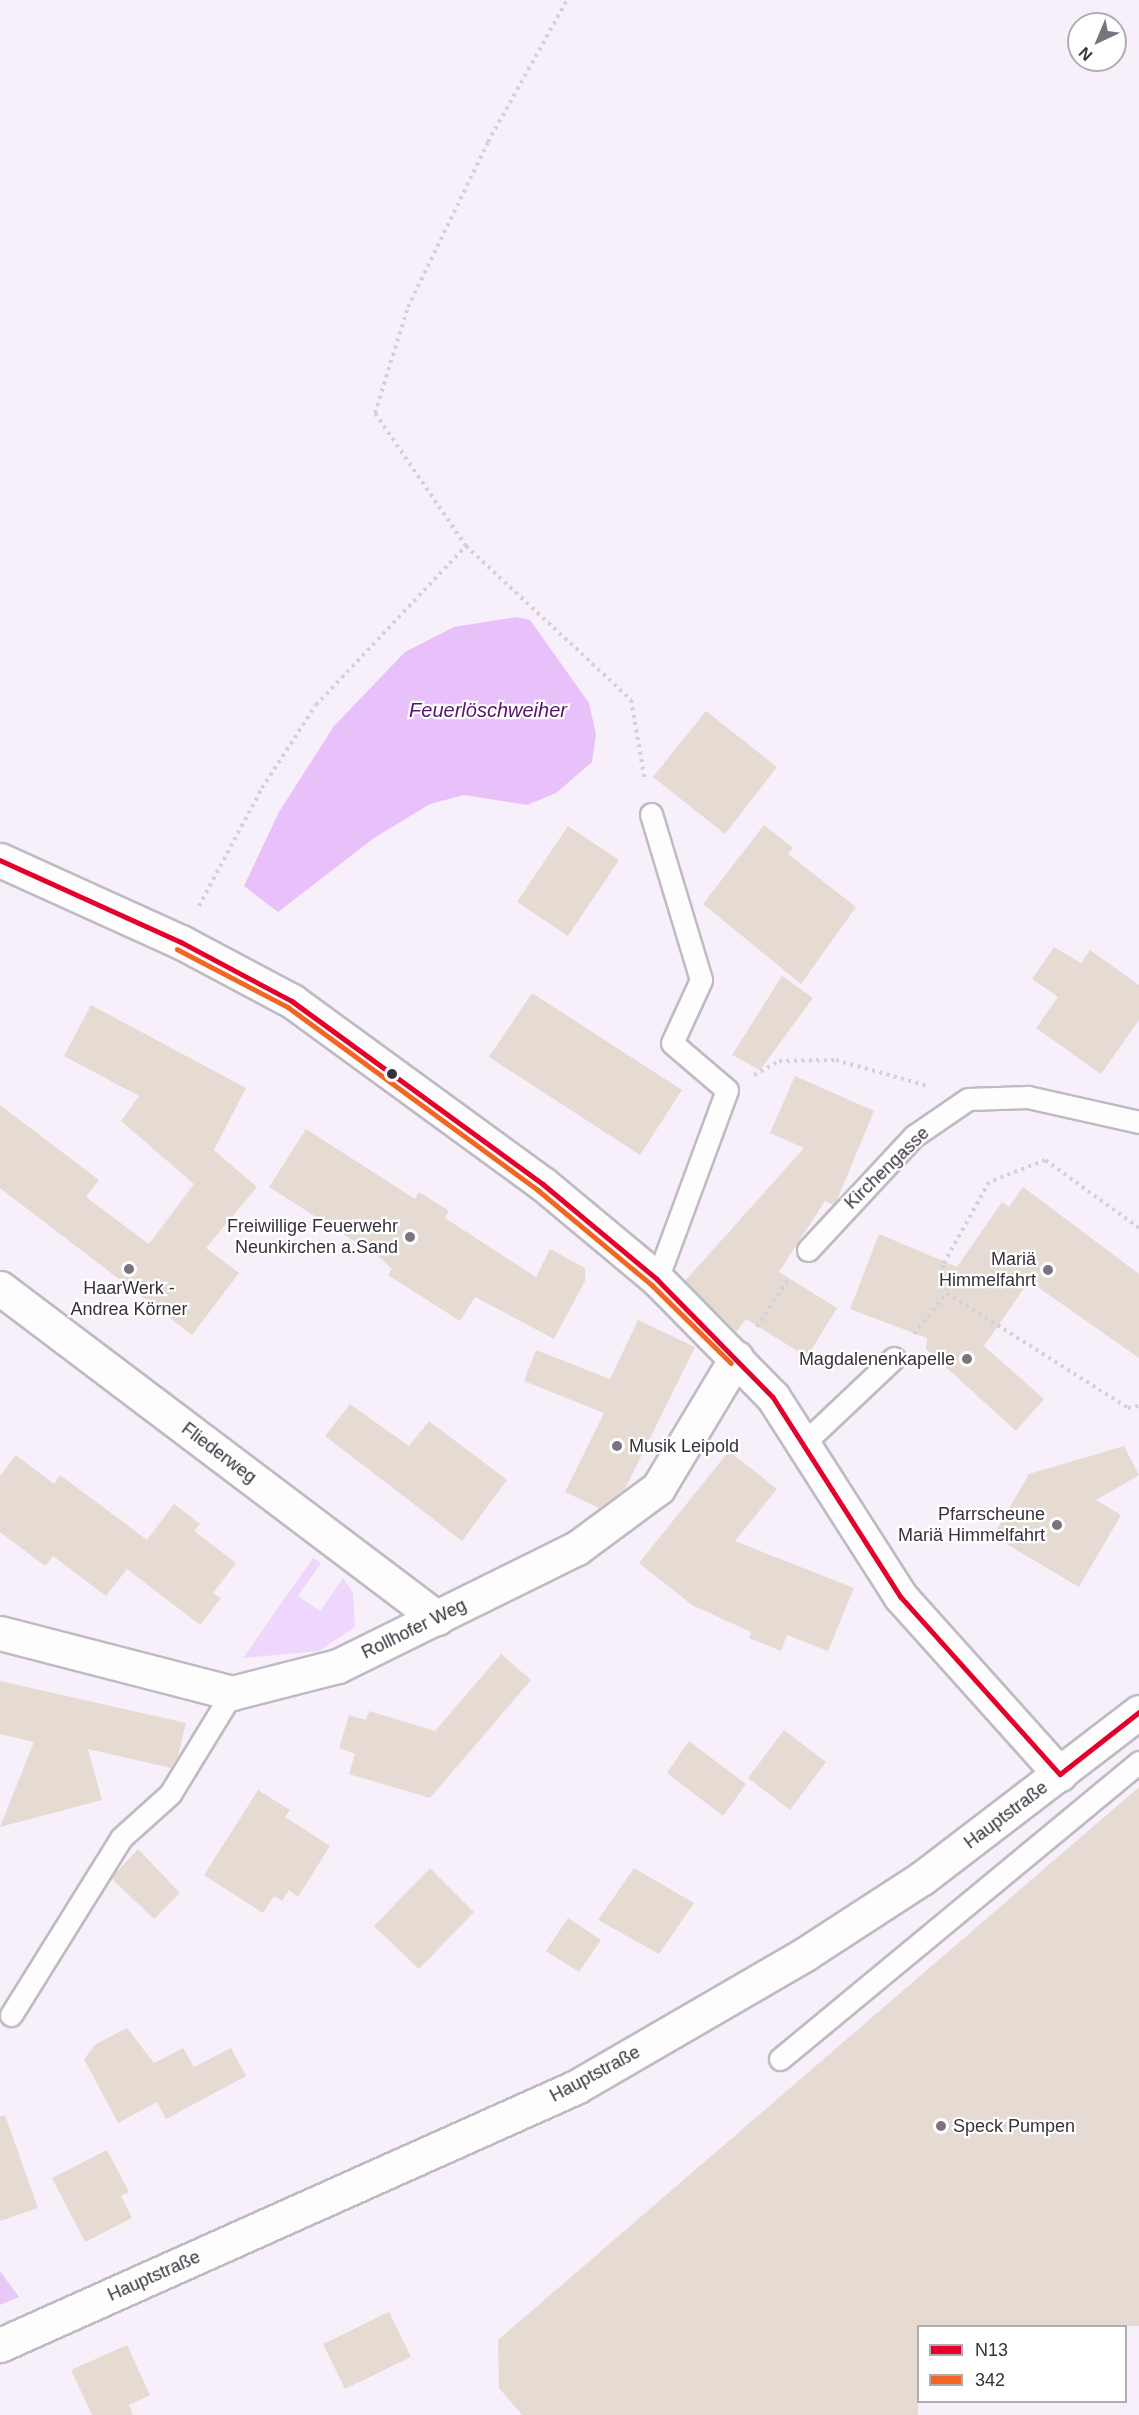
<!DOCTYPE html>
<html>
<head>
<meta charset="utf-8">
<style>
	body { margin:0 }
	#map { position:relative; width:1139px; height:2415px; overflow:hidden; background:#f7f0fa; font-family:Arial,sans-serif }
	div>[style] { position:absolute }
	.green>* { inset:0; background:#efd6fc }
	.forest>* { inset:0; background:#e8c8f7 }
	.water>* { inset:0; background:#e8c0fa }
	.building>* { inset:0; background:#e5dbd2 }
	.path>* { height:4px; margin-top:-2px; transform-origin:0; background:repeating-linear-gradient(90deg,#d3d0d6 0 3px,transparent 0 7.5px) }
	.roads { filter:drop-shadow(2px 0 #c0bac3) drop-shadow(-2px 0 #c0bac3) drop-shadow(0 2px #c0bac3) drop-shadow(0 -2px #c0bac3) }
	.lane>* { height:21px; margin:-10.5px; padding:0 10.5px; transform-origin:10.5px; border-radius:10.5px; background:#fefdfe }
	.street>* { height:33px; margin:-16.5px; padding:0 16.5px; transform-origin:16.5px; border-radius:16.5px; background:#fefdfe }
	.secondary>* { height:33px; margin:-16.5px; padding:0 16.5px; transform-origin:16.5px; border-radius:16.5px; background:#fefdfe }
	.bus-1>* { height:4.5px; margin:-2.25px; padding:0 2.25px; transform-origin:2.25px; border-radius:2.25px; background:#e4002b }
	.bus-2>* { height:4.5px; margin:-2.25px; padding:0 2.25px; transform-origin:2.25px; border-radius:2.25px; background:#f26522 }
	.dots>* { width:16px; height:16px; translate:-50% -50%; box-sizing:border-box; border:3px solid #fff; border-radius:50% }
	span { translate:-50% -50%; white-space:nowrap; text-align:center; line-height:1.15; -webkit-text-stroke:4.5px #fff; paint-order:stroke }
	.street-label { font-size:18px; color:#38313c }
	.poi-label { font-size:18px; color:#38313c }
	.right { translate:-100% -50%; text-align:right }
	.left { translate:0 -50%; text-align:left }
	.water-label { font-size:20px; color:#55136e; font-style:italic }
	.legend { position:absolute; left:917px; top:2325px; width:210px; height:78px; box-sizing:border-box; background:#fff; border:2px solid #afadb1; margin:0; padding:8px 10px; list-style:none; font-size:18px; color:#38313c }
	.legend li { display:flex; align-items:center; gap:12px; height:30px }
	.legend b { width:30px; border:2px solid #afadb1 }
	.north { position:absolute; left:1067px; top:12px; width:60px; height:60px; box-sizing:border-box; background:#fff; border:2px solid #afadb1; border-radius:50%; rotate:224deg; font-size:16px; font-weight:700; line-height:24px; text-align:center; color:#38313c }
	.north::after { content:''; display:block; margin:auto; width:21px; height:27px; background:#7b747e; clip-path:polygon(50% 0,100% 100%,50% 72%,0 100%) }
</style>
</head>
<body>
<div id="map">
	<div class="green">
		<div style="clip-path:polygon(313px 1558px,321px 1563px,298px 1596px,320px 1611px,343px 1578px,353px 1593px,355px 1627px,319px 1651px,243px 1658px)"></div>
	</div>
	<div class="forest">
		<div style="clip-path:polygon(0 2271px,19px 2297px,0 2305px)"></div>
	</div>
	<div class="water">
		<div style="clip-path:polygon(517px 617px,530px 620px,589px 703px,596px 734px,592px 762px,556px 793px,527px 805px,464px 795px,430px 804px,374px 838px,278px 912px,244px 886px,279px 812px,334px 726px,405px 652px,454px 627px)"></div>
	</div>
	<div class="building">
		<div style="clip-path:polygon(706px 711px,777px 767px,725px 834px,653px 777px)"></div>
		<div style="clip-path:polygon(764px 825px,793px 848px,788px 854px,856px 907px,801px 984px,703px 904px)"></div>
		<div style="clip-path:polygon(568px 826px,619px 860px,568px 936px,517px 902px)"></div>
		<div style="clip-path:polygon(1054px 947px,1081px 963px,1090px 950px,1139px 985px,1139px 1020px,1101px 1074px,1036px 1028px,1058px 997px,1032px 979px)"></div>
		<div style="clip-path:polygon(782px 976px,813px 998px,760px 1070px,732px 1055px)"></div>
		<div style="clip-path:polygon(532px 993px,682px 1090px,640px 1155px,489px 1057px)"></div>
		<div style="clip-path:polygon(91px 1005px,246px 1088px,214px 1150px,257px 1187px,206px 1248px,239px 1273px,192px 1335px,0 1188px,0 1105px,99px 1180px,86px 1197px,149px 1244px,194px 1184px,121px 1121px,139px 1096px,64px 1056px)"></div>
		<div style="clip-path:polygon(795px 1076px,874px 1111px,837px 1200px,833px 1205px,825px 1201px,779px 1272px,837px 1308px,807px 1357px,746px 1319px,736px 1332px,685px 1281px,804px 1148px,770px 1133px)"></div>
		<div style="clip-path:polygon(306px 1129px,415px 1199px,419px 1192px,449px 1211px,445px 1218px,536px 1277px,550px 1249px,585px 1268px,585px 1281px,554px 1339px,475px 1297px,460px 1321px,388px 1275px,392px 1269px,379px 1257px,269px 1187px)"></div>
		<div style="clip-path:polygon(1023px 1187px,1139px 1274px,1139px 1358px,1029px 1281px,984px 1346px,1044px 1399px,1016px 1431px,926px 1349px,927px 1338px,850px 1309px,879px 1234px,957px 1267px,1002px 1202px,1009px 1207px)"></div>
		<div style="clip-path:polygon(638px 1320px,695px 1347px,625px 1489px,599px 1508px,565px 1492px,604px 1413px,524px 1381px,536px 1350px,610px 1379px)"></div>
		<div style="clip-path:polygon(350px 1404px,409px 1446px,429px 1421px,507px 1480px,462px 1541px,325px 1436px)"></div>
		<div style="clip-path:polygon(1124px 1446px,1139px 1475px,1096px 1500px,1121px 1515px,1079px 1587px,993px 1536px,1029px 1474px)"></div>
		<div style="clip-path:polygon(729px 1451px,777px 1489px,735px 1541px,854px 1588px,828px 1651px,787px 1635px,781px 1651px,749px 1638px,751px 1632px,692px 1605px,639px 1563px)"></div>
		<div style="clip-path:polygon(16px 1455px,54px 1484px,60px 1475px,147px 1540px,174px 1504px,200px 1524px,194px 1531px,236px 1563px,213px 1593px,221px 1598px,200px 1625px,127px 1569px,106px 1596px,53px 1556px,45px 1566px,0 1532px,0 1476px)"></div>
		<div style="clip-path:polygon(501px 1654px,531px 1680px,430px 1798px,349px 1774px,355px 1754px,339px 1748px,349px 1715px,366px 1720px,369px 1711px,435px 1731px)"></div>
		<div style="clip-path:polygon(0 1681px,186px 1723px,178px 1756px,171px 1768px,88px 1749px,102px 1800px,0 1827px,34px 1742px,0 1734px)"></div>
		<div style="clip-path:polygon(784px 1730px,826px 1762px,790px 1810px,748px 1778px)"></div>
		<div style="clip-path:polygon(689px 1741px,746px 1784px,723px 1816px,667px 1773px)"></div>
		<div style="clip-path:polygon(1139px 1787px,1139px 2326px,918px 2326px,918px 2415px,522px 2415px,499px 2388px,498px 2340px)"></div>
		<div style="clip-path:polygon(258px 1790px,290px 1810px,285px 1817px,330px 1846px,298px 1897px,289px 1890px,282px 1901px,274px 1896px,263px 1913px,204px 1875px)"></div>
		<div style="clip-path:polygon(138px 1849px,180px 1893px,154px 1919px,111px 1878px)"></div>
		<div style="clip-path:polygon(430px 1868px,474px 1912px,419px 1969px,374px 1926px)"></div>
		<div style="clip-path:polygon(634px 1868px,694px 1903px,659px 1954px,598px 1920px)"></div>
		<div style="clip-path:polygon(568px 1918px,601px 1940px,579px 1972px,546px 1951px)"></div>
		<div style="clip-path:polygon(127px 2028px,154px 2063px,183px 2048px,194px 2067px,231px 2048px,246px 2076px,166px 2119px,157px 2102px,118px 2123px,84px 2059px,96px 2044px)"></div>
		<div style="clip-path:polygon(5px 2115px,38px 2208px,0 2221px,0 2116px)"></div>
		<div style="clip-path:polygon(107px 2150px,129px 2192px,121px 2196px,132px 2218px,85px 2242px,52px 2178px)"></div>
		<div style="clip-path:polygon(389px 2312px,411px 2357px,345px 2389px,323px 2344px)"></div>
		<div style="clip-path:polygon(127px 2345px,150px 2395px,129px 2405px,133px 2415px,92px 2415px,71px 2370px)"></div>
	</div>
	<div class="path">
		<div style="left:466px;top:546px;width:226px;rotate:43deg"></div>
		<div style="left:631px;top:700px;width:82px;rotate:80.2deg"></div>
		<div style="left:199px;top:906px;width:134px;rotate:-61.9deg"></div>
		<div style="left:262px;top:788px;width:99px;rotate:-57deg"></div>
		<div style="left:316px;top:705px;width:219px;rotate:-46.7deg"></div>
		<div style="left:466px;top:546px;width:161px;rotate:-124.4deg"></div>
		<div style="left:375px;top:413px;width:111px;rotate:-72.7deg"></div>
		<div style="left:408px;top:307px;width:183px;rotate:-64.1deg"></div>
		<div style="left:488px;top:142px;width:162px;rotate:-60.9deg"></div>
		<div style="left:754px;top:1075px;width:29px;rotate:-29deg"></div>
		<div style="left:779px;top:1061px;width:57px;rotate:-1deg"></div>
		<div style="left:836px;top:1060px;width:96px;rotate:15.8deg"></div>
		<div style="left:1139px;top:1228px;width:116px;rotate:-144.1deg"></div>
		<div style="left:1045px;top:1160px;width:60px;rotate:158.6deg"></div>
		<div style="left:989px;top:1182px;width:95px;rotate:119deg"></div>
		<div style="left:943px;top:1265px;width:28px;rotate:82deg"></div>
		<div style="left:947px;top:1293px;width:214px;rotate:32.4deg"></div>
		<div style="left:1128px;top:1408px;width:11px;rotate:-10deg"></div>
		<div style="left:757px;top:1327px;width:59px;rotate:-56.9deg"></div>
		<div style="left:914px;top:1334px;width:53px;rotate:-51.2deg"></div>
	</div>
	<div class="roads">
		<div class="lane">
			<div style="left:651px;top:814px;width:173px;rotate:73.2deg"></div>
			<div style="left:701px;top:980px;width:69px;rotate:114.7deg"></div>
			<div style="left:672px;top:1043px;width:72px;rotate:40.5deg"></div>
			<div style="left:727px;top:1090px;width:202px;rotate:110.3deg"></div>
			<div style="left:808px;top:1250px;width:156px;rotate:-47.1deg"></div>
			<div style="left:914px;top:1136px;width:65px;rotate:-34.4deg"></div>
			<div style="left:968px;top:1099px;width:60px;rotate:-1.9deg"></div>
			<div style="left:1028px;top:1097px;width:114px;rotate:12.7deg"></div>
			<div style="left:803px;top:1444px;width:125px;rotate:-43.4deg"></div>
			<div style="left:11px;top:2015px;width:208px;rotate:-58.1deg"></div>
			<div style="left:121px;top:1838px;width:66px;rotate:-41.9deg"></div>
			<div style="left:170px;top:1794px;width:119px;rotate:-58.5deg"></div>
			<div style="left:780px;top:2059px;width:466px;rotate:-39.6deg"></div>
		</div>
		<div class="street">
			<div style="left:0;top:1288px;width:548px;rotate:37.06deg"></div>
			<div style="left:0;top:1633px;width:240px;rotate:14.5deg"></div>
			<div style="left:232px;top:1693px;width:109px;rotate:-14.3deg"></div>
			<div style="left:338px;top:1666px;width:267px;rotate:-26.3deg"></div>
			<div style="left:577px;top:1548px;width:101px;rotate:-36.5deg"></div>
			<div style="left:658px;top:1488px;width:152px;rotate:-59deg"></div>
		</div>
		<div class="secondary">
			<div style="left:0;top:860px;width:199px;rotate:24.4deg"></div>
			<div style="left:181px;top:942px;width:126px;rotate:28deg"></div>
			<div style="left:292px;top:1001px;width:311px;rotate:36.1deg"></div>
			<div style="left:543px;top:1184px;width:148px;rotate:39.8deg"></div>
			<div style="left:657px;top:1279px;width:165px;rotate:45.5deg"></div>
			<div style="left:773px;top:1397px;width:237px;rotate:57.4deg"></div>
			<div style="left:901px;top:1597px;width:238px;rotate:48.1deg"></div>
			<div style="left:0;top:2345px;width:631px;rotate:-24.13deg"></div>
			<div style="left:576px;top:2087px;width:265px;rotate:-30.1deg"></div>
			<div style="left:805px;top:1954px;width:140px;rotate:-33deg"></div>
			<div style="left:922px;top:1878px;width:273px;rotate:-37.4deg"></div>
		</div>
	</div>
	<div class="bus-1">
		<div style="left:0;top:860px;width:199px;rotate:24.4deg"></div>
		<div style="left:181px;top:942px;width:126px;rotate:28deg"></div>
		<div style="left:292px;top:1001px;width:311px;rotate:36.1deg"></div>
		<div style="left:543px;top:1184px;width:148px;rotate:39.8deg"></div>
		<div style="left:657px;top:1279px;width:165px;rotate:45.5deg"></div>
		<div style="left:773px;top:1397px;width:237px;rotate:57.4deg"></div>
		<div style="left:901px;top:1597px;width:238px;rotate:48.1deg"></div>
		<div style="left:1060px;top:1774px;width:100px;rotate:-38.1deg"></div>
	</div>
	<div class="bus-2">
		<div style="left:177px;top:949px;width:125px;rotate:27.6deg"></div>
		<div style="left:288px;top:1007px;width:310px;rotate:36.2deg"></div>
		<div style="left:538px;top:1190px;width:148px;rotate:39.8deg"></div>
		<div style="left:652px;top:1285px;width:111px;rotate:44.6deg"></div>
	</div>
	<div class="dots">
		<div style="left:392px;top:1074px;background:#38313c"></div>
		<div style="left:410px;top:1237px;background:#7b747e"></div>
		<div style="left:129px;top:1269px;background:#7b747e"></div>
		<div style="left:1048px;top:1270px;background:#7b747e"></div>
		<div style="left:967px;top:1359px;background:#7b747e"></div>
		<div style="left:617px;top:1446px;background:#7b747e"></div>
		<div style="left:1057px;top:1525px;background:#7b747e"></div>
		<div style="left:941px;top:2126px;background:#7b747e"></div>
	</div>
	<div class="street-label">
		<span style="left:887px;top:1168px;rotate:-44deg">Kirchengasse</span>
		<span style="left:219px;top:1453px;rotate:37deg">Fliederweg</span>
		<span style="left:414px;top:1629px;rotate:-26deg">Rollhofer Weg</span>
		<span style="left:1006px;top:1815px;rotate:-37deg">Hauptstraße</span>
		<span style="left:595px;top:2074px;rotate:-28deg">Hauptstraße</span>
		<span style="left:154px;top:2276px;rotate:-24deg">Hauptstraße</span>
	</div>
	<div class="poi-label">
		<span class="right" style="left:398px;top:1237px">Freiwillige Feuerwehr<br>Neunkirchen a.Sand</span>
		<span class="right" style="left:1036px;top:1270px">Mariä<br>Himmelfahrt</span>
		<span style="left:129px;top:1299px">HaarWerk -<br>Andrea Körner</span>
		<span class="right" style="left:955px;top:1359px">Magdalenenkapelle</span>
		<span class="left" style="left:629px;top:1446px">Musik Leipold</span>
		<span class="right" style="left:1045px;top:1525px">Pfarrscheune<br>Mariä Himmelfahrt</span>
		<span class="left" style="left:953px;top:2126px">Speck Pumpen</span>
	</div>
	<div class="water-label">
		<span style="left:488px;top:710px">Feuerlöschweiher</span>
	</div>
	<ul class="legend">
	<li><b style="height:8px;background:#e4002b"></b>N13</li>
	<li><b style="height:8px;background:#f26522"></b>342</li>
	</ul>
	<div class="north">N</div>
</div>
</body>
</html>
